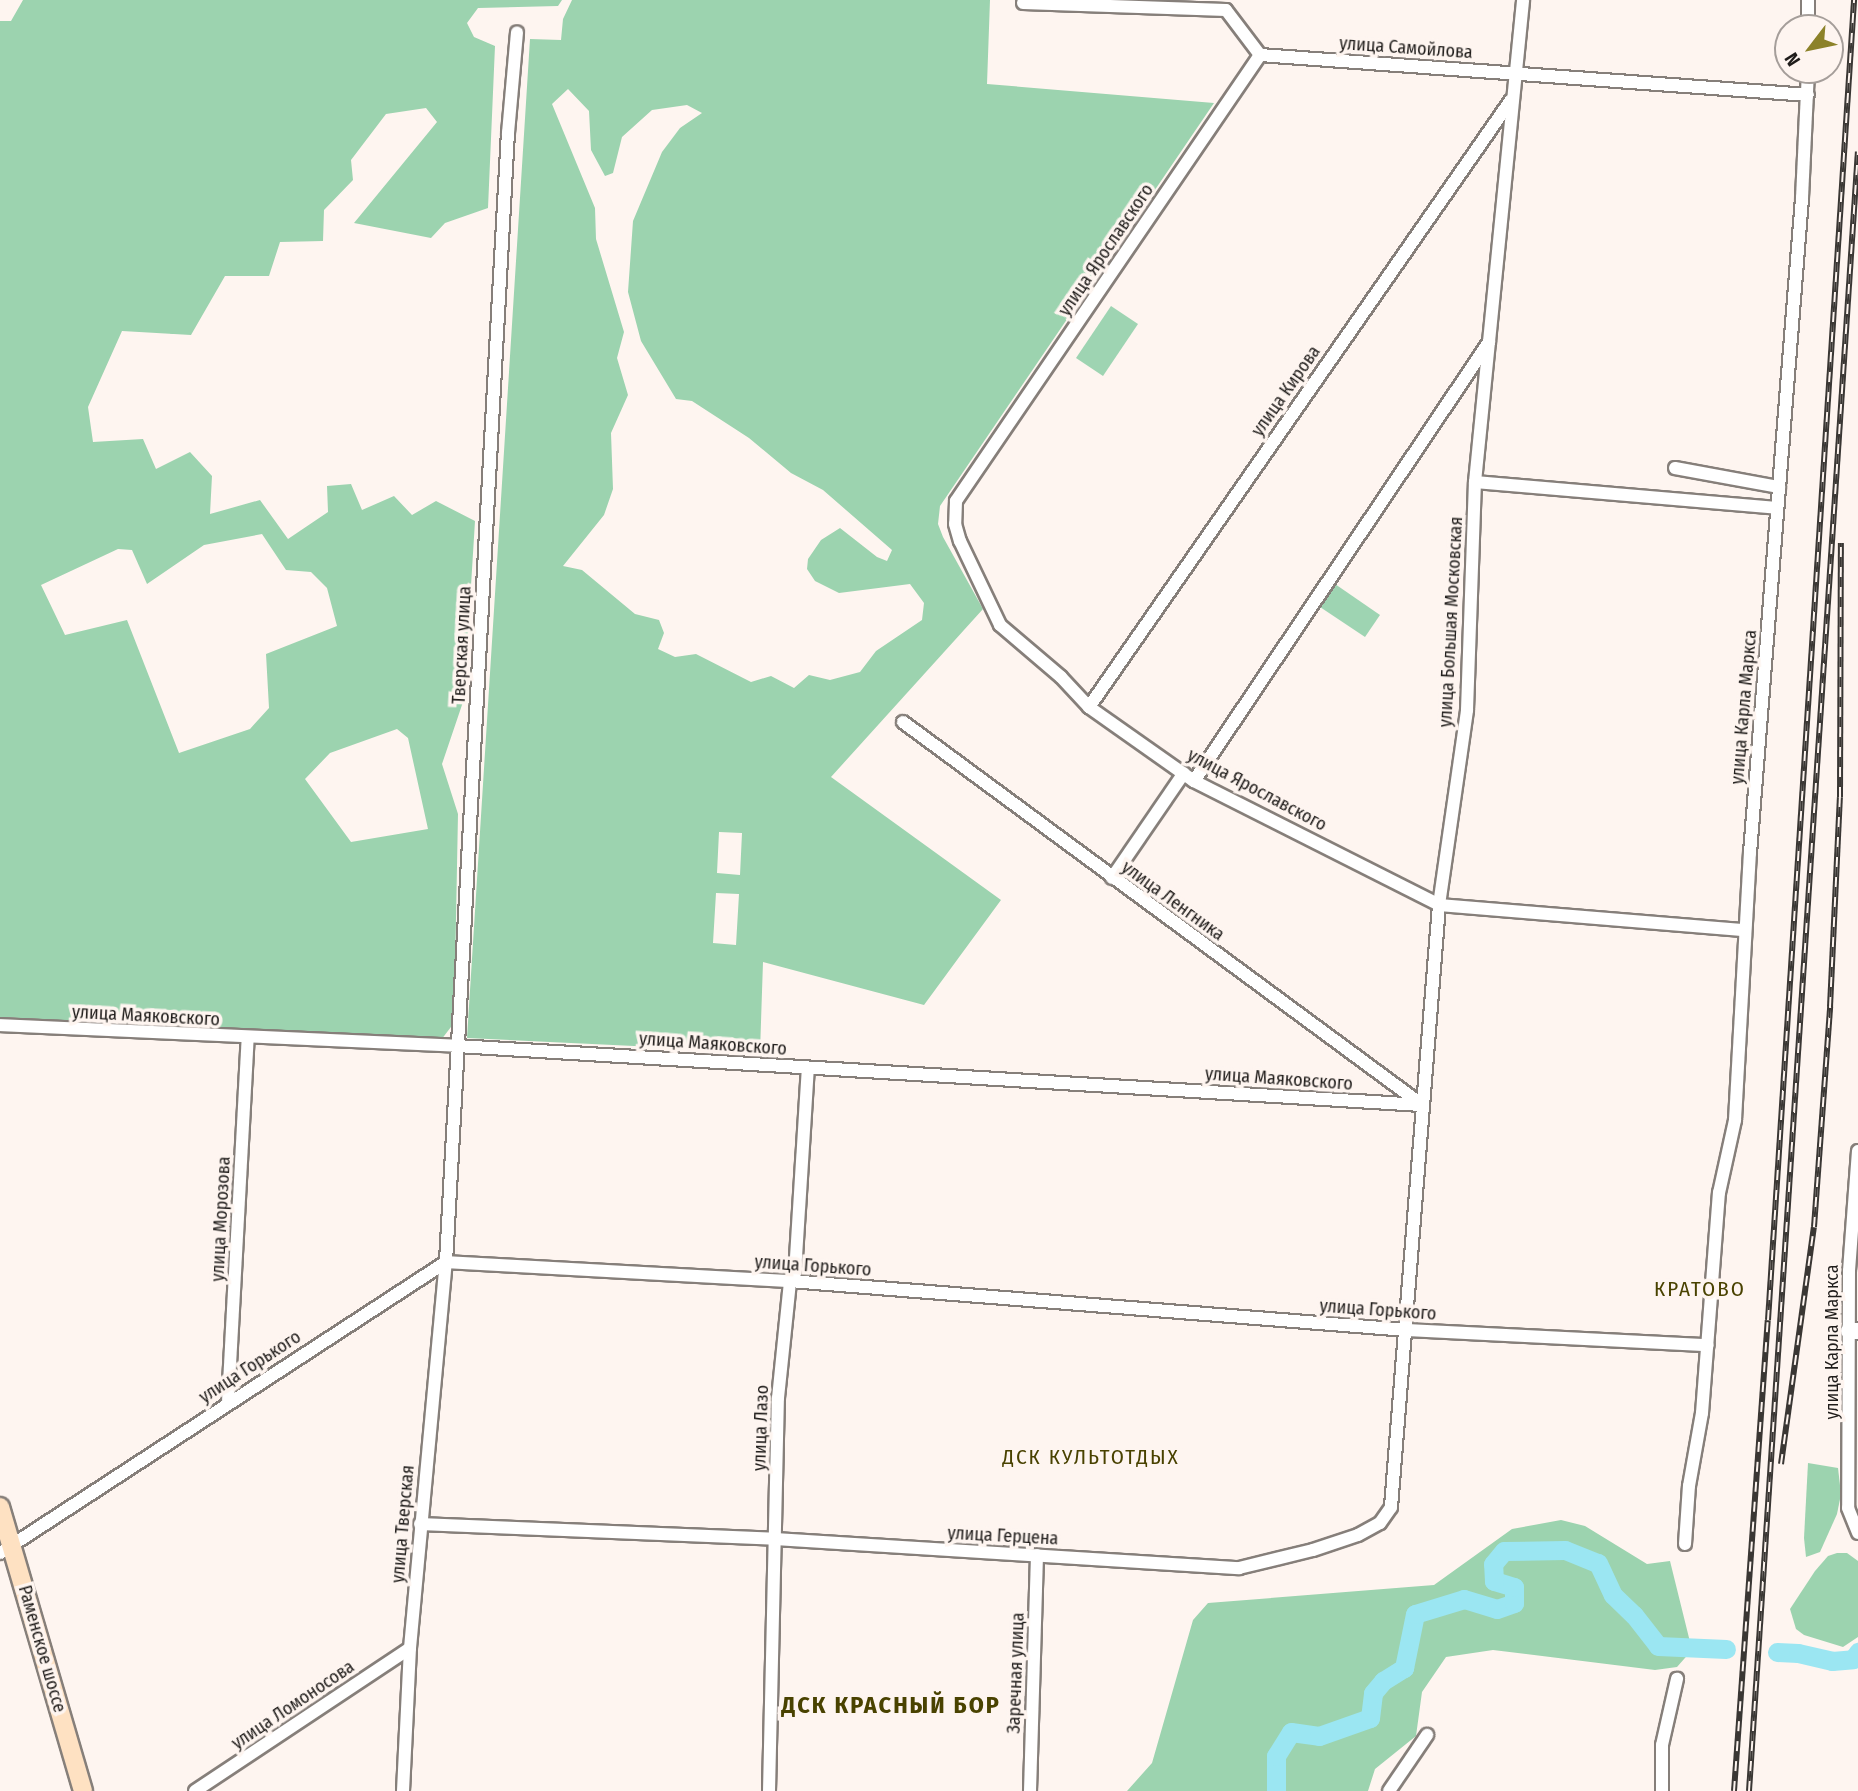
<!DOCTYPE html>
<html>
<head>
<meta charset="utf-8">
<style>
	body { margin:0 }
	#map { position:relative; width:1858px; height:1791px; overflow:hidden; background:#fef5f0; font-family:"Fira Sans Condensed",sans-serif }
	div>[style] { position:absolute }
	.green>* { inset:0; background:#9ed4b2 }
	.forest>* { inset:0; background:#9cd3af }
	.river>* { height:19px; margin:-9.5px; padding:0 9.5px; transform-origin:9.5px; border-radius:9.5px; background:#9be6f2 }
	.roads { filter:drop-shadow(2px 0 #867f7a) drop-shadow(-2px 0 #867f7a) drop-shadow(0 2px #867f7a) drop-shadow(0 -2px #867f7a) }
	.minor>* { height:12px; margin:-6px; padding:0 6px; transform-origin:6px; border-radius:6px; background:#fff }
	.tertiary>* { height:16px; margin:-8px; padding:0 8px; transform-origin:8px; border-radius:8px; background:#fff }
	.secondary>* { height:18px; margin:-9px; padding:0 9px; transform-origin:9px; border-radius:9px; background:#fee1c2 }
	.rail>* { height:6px; margin-top:-3px; transform-origin:0; background:repeating-linear-gradient(90deg,#fef5f0 0 10px,#3a3734 0 20px); box-sizing:border-box; border-block:2px solid #3a3734 }
	span { translate:-50% -50%; white-space:nowrap; text-align:center; line-height:1.15; -webkit-text-stroke:7px #fef5f0; paint-order:stroke }
	.street-label { font-size:18px; color:#1f1c1a }
	.quarter-label { font-size:21px; color:#494200; letter-spacing:2px }
	.district-label { font-size:24px; color:#494200; font-weight:700; letter-spacing:2px }
	.north { position:absolute; left:1774px; top:14px; width:70px; height:70px; box-sizing:border-box; background:#fef5f0; border:2px solid #a59e9a; border-radius:50%; rotate:238deg; font-size:19px; font-weight:700; line-height:28px; text-align:center; color:#1f1c1a }
	.north::after { content:''; display:block; margin:auto; width:24px; height:32px; background:#8c8229; clip-path:polygon(50% 0,100% 100%,50% 72%,0 100%) }
</style>
</head>
<body>
<div id="map">
	<div class="green">
		<div style="clip-path:polygon(1111px 306px,1138px 324px,1103px 376px,1076px 358px)"></div>
		<div style="clip-path:polygon(1335px 584px,1380px 615px,1365px 637px,1320px 607px)"></div>
	</div>
	<div class="forest">
		<div style="clip-path:polygon(evenodd,23px 0,562px 0,558px 6px,478px 8px,467px 23px,474px 37px,495px 46px,488px 208px,445px 223px,431px 238px,354px 223px,437px 122px,426px 108px,386px 114px,351px 160px,353px 180px,324px 210px,323px 241px,280px 242px,269px 276px,225px 276px,191px 335px,122px 331px,88px 407px,93px 442px,143px 439px,156px 469px,190px 452px,212px 476px,210px 514px,260px 500px,288px 539px,328px 512px,327px 486px,351px 484px,362px 510px,394px 496px,412px 515px,436px 501px,475px 521px,464px 699px,442px 764px,458px 814px,454px 1023px,441px 1040px,0 1017px,0 21px,11px 21px,23px 0,262px 534px,286px 570px,311px 572px,327px 588px,337px 626px,266px 654px,269px 708px,250px 729px,179px 753px,127px 620px,65px 635px,41px 585px,118px 549px,132px 550px,147px 584px,204px 545px,262px 534px,23px 0,397px 729px,408px 738px,428px 829px,351px 842px,305px 779px,330px 753px,397px 729px)"></div>
		<div style="clip-path:polygon(evenodd,572px 0,990px 0,987px 84px,1214px 103px,940px 506px,938px 524px,943px 537px,983px 609px,831px 777px,1001px 900px,924px 1005px,763px 962px,760px 1052px,467px 1038px,530px 39px,561px 40px,563px 19px,572px 0,568px 89px,589px 111px,591px 150px,605px 176px,613px 173px,622px 137px,652px 110px,687px 105px,702px 113px,680px 128px,662px 152px,633px 221px,628px 292px,641px 341px,676px 399px,692px 401px,749px 438px,791px 473px,823px 490px,892px 550px,887px 561px,877px 557px,840px 528px,821px 540px,808px 559px,807px 569px,815px 581px,839px 593px,910px 584px,924px 603px,922px 620px,876px 651px,860px 672px,830px 680px,809px 675px,794px 688px,771px 676px,751px 682px,696px 654px,675px 657px,658px 649px,664px 633px,659px 620px,635px 614px,582px 570px,563px 566px,604px 515px,613px 489px,611px 433px,628px 395px,617px 358px,624px 332px,596px 239px,595px 208px,552px 104px,568px 89px,572px 0,719px 832px,742px 833px,740px 875px,717px 873px,719px 832px,572px 0,716px 893px,739px 894px,736px 945px,713px 943px,716px 893px)"></div>
		<div style="clip-path:polygon(1808px 1463px,1838px 1468px,1841px 1494px,1837px 1514px,1820px 1552px,1806px 1557px,1804px 1538px)"></div>
		<div style="clip-path:polygon(1561px 1520px,1585px 1526px,1647px 1564px,1670px 1561px,1692px 1650px,1677px 1667px,1655px 1670px,1493px 1650px,1446px 1657px,1422px 1692px,1416px 1736px,1375px 1769px,1368px 1791px,1127px 1791px,1152px 1763px,1193px 1620px,1208px 1603px,1434px 1585px,1512px 1529px)"></div>
		<div style="clip-path:polygon(1837px 1553px,1847px 1553px,1858px 1561px,1858px 1637px,1843px 1647px,1804px 1635px,1796px 1629px,1790px 1609px,1815px 1571px,1828px 1556px)"></div>
	</div>
	<div class="river">
		<div style="left:1777px;top:1652px;width:21px;rotate:3deg"></div>
		<div style="left:1798px;top:1653px;width:35px;rotate:13deg"></div>
		<div style="left:1832px;top:1661px;width:21px;rotate:-5deg"></div>
		<div style="left:1853px;top:1659px;width:9px;rotate:-54deg"></div>
		<div style="left:1276px;top:1791px;width:35px;rotate:-90deg"></div>
		<div style="left:1276px;top:1756px;width:28px;rotate:-58deg"></div>
		<div style="left:1291px;top:1732px;width:28px;rotate:8deg"></div>
		<div style="left:1319px;top:1736px;width:54px;rotate:-19.4deg"></div>
		<div style="left:1370px;top:1718px;width:25px;rotate:-83deg"></div>
		<div style="left:1373px;top:1693px;width:16px;rotate:-50deg"></div>
		<div style="left:1383px;top:1681px;width:25px;rotate:-32deg"></div>
		<div style="left:1404px;top:1668px;width:55px;rotate:-78.5deg"></div>
		<div style="left:1415px;top:1614px;width:51px;rotate:-17deg"></div>
		<div style="left:1464px;top:1599px;width:34px;rotate:17deg"></div>
		<div style="left:1497px;top:1609px;width:18px;rotate:-19deg"></div>
		<div style="left:1514px;top:1603px;width:16px;rotate:-90deg"></div>
		<div style="left:1514px;top:1587px;width:21px;rotate:-163deg"></div>
		<div style="left:1494px;top:1581px;width:17px;rotate:-93deg"></div>
		<div style="left:1493px;top:1564px;width:17px;rotate:-50deg"></div>
		<div style="left:1504px;top:1551px;width:61px;rotate:-0.9deg"></div>
		<div style="left:1565px;top:1550px;width:35px;rotate:22deg"></div>
		<div style="left:1598px;top:1563px;width:35px;rotate:65deg"></div>
		<div style="left:1613px;top:1595px;width:29px;rotate:44deg"></div>
		<div style="left:1634px;top:1615px;width:39px;rotate:52deg"></div>
		<div style="left:1658px;top:1646px;width:68px;rotate:2.5deg"></div>
	</div>
	<div class="roads">
		<div class="minor">
			<div style="left:1023px;top:3px;width:203px;rotate:2deg"></div>
			<div style="left:1226px;top:10px;width:56px;rotate:52.9deg"></div>
			<div style="left:1260px;top:55px;width:549px;rotate:4.17deg"></div>
			<div style="left:1808px;top:28px;width:28px;rotate:-90deg"></div>
			<div style="left:1260px;top:55px;width:540px;rotate:124.28deg"></div>
			<div style="left:956px;top:501px;width:23px;rotate:92deg"></div>
			<div style="left:955px;top:524px;width:18px;rotate:74deg"></div>
			<div style="left:960px;top:541px;width:93px;rotate:64.5deg"></div>
			<div style="left:1000px;top:625px;width:80px;rotate:40.4deg"></div>
			<div style="left:1061px;top:677px;width:41px;rotate:47deg"></div>
			<div style="left:1089px;top:707px;width:128px;rotate:35.2deg"></div>
			<div style="left:1194px;top:781px;width:275px;rotate:26.8deg"></div>
			<div style="left:1439px;top:905px;width:307px;rotate:4.7deg"></div>
			<div style="left:1675px;top:468px;width:106px;rotate:10.4deg"></div>
			<div style="left:1475px;top:482px;width:303px;rotate:4.9deg"></div>
			<div style="left:1089px;top:707px;width:739px;rotate:-55.19deg"></div>
			<div style="left:903px;top:722px;width:644px;rotate:36.41deg"></div>
			<div style="left:1194px;top:781px;width:529px;rotate:-56.1deg"></div>
			<div style="left:1112px;top:878px;width:127px;rotate:-55.6deg"></div>
			<div style="left:0;top:1025px;width:457px;rotate:2.6deg"></div>
			<div style="left:457px;top:1046px;width:968px;rotate:3.5deg"></div>
			<div style="left:1858px;top:1151px;width:120px;rotate:94.3deg"></div>
			<div style="left:1849px;top:1271px;width:237px;rotate:90.2deg"></div>
			<div style="left:1848px;top:1508px;width:27px;rotate:68deg"></div>
			<div style="left:228px;top:1402px;width:365px;rotate:-86.9deg"></div>
			<div style="left:420px;top:1524px;width:355px;rotate:2.4deg"></div>
			<div style="left:775px;top:1539px;width:465px;rotate:3.6deg"></div>
			<div style="left:1239px;top:1568px;width:76px;rotate:-13.7deg"></div>
			<div style="left:1313px;top:1550px;width:47px;rotate:-18.4deg"></div>
			<div style="left:1358px;top:1535px;width:25px;rotate:-29deg"></div>
			<div style="left:1380px;top:1523px;width:19px;rotate:-55deg"></div>
			<div style="left:1391px;top:1507px;width:604px;rotate:-85.44deg"></div>
			<div style="left:1439px;top:905px;width:197px;rotate:-81.8deg"></div>
			<div style="left:1467px;top:710px;width:228px;rotate:-88deg"></div>
			<div style="left:1475px;top:482px;width:484px;rotate:-84.3deg"></div>
			<div style="left:1685px;top:1544px;width:58px;rotate:-86.1deg"></div>
			<div style="left:1689px;top:1486px;width:74px;rotate:-79.9deg"></div>
			<div style="left:1702px;top:1413px;width:221px;rotate:-85.6deg"></div>
			<div style="left:1719px;top:1193px;width:75px;rotate:-77.6deg"></div>
			<div style="left:1735px;top:1120px;width:267px;rotate:-86.8deg"></div>
			<div style="left:1750px;top:853px;width:657px;rotate:-85.46deg"></div>
			<div style="left:1802px;top:198px;width:128px;rotate:-87.3deg"></div>
			<div style="left:0;top:1553px;width:533px;rotate:-33.12deg"></div>
			<div style="left:446px;top:1262px;width:345px;rotate:3.2deg"></div>
			<div style="left:790px;top:1281px;width:619px;rotate:4.54deg"></div>
			<div style="left:1407px;top:1330px;width:301px;rotate:2.9deg"></div>
			<div style="left:195px;top:1791px;width:258px;rotate:-33.6deg"></div>
			<div style="left:403px;top:1791px;width:143px;rotate:-87.2deg"></div>
			<div style="left:410px;top:1648px;width:388px;rotate:-84.7deg"></div>
			<div style="left:446px;top:1262px;width:1131px;rotate:-86.86deg"></div>
			<div style="left:508px;top:133px;width:101px;rotate:-84.9deg"></div>
			<div style="left:769px;top:1791px;width:393px;rotate:-88.7deg"></div>
			<div style="left:778px;top:1398px;width:118px;rotate:-84.1deg"></div>
			<div style="left:790px;top:1281px;width:9px;rotate:-58deg"></div>
			<div style="left:795px;top:1273px;width:205px;rotate:-86.4deg"></div>
			<div style="left:1030px;top:1791px;width:236px;rotate:-88.3deg"></div>
			<div style="left:1389px;top:1791px;width:68px;rotate:-55.8deg"></div>
			<div style="left:1662px;top:1791px;width:46px;rotate:-90deg"></div>
			<div style="left:1662px;top:1745px;width:68px;rotate:-77.2deg"></div>
		</div>
		<div class="tertiary">
			<div style="left:1849px;top:1331px;width:9px"></div>
		</div>
		<div class="secondary">
			<div style="left:0;top:1507px;width:296px;rotate:73.7deg"></div>
		</div>
	</div>
	<div class="rail">
		<div style="left:1781px;top:1464px;width:239px;rotate:-82.1deg"></div>
		<div style="left:1814px;top:1227px;width:221px;rotate:-85.8deg"></div>
		<div style="left:1830px;top:1007px;width:210px;rotate:-87.3deg"></div>
		<div style="left:1840px;top:797px;width:254px;rotate:-89.8deg"></div>
		<div style="left:1734px;top:1791px;width:472px;rotate:-85.9deg"></div>
		<div style="left:1768px;top:1320px;width:1323px;rotate:-86.27deg"></div>
		<div style="left:1749px;top:1791px;width:1643px;rotate:-86.2deg"></div>
	</div>
	<div class="street-label">
		<span style="left:1406px;top:48px;rotate:4deg">улица Самойлова</span>
		<span style="left:1106px;top:250px;rotate:-56deg">улица Ярославского</span>
		<span style="left:1286px;top:391px;rotate:-55deg">улица Кирова</span>
		<span style="left:1451px;top:622px;rotate:-87deg">улица Большая Московская</span>
		<span style="left:462px;top:645px;rotate:-87deg">Тверская улица</span>
		<span style="left:1744px;top:707px;rotate:-85deg">улица Карла Маркса</span>
		<span style="left:1257px;top:790px;rotate:28deg">улица Ярославского</span>
		<span style="left:1173px;top:901px;rotate:36deg">улица Ленгника</span>
		<span style="left:146px;top:1016px;rotate:3deg">улица Маяковского</span>
		<span style="left:713px;top:1044px;rotate:4deg">улица Маяковского</span>
		<span style="left:1279px;top:1079px;rotate:4deg">улица Маяковского</span>
		<span style="left:221px;top:1219px;rotate:-87deg">улица Морозова</span>
		<span style="left:813px;top:1266px;rotate:4deg">улица Горького</span>
		<span style="left:1378px;top:1310px;rotate:4deg">улица Горького</span>
		<span style="left:1832px;top:1342px;rotate:-90deg">улица Карла Маркса</span>
		<span style="left:250px;top:1367px;rotate:-33deg">улица Горького</span>
		<span style="left:761px;top:1428px;rotate:-88deg">улица Лазо</span>
		<span style="left:403px;top:1524px;rotate:-85deg">улица Тверская</span>
		<span style="left:1003px;top:1536px;rotate:3deg">улица Герцена</span>
		<span style="left:42px;top:1649px;rotate:74deg">Раменское шоссе</span>
		<span style="left:1016px;top:1673px;rotate:-88deg">Заречная улица</span>
		<span style="left:293px;top:1705px;rotate:-34deg">улица Ломоносова</span>
	</div>
	<div class="quarter-label">
		<span style="left:1700px;top:1289px">КРАТОВО</span>
		<span style="left:1091px;top:1457px">ДСК КУЛЬТОТДЫХ</span>
	</div>
	<div class="district-label">
		<span style="left:891px;top:1706px">ДСК КРАСНЫЙ БОР</span>
	</div>
	<div class="north">N</div>
</div>
</body>
</html>
